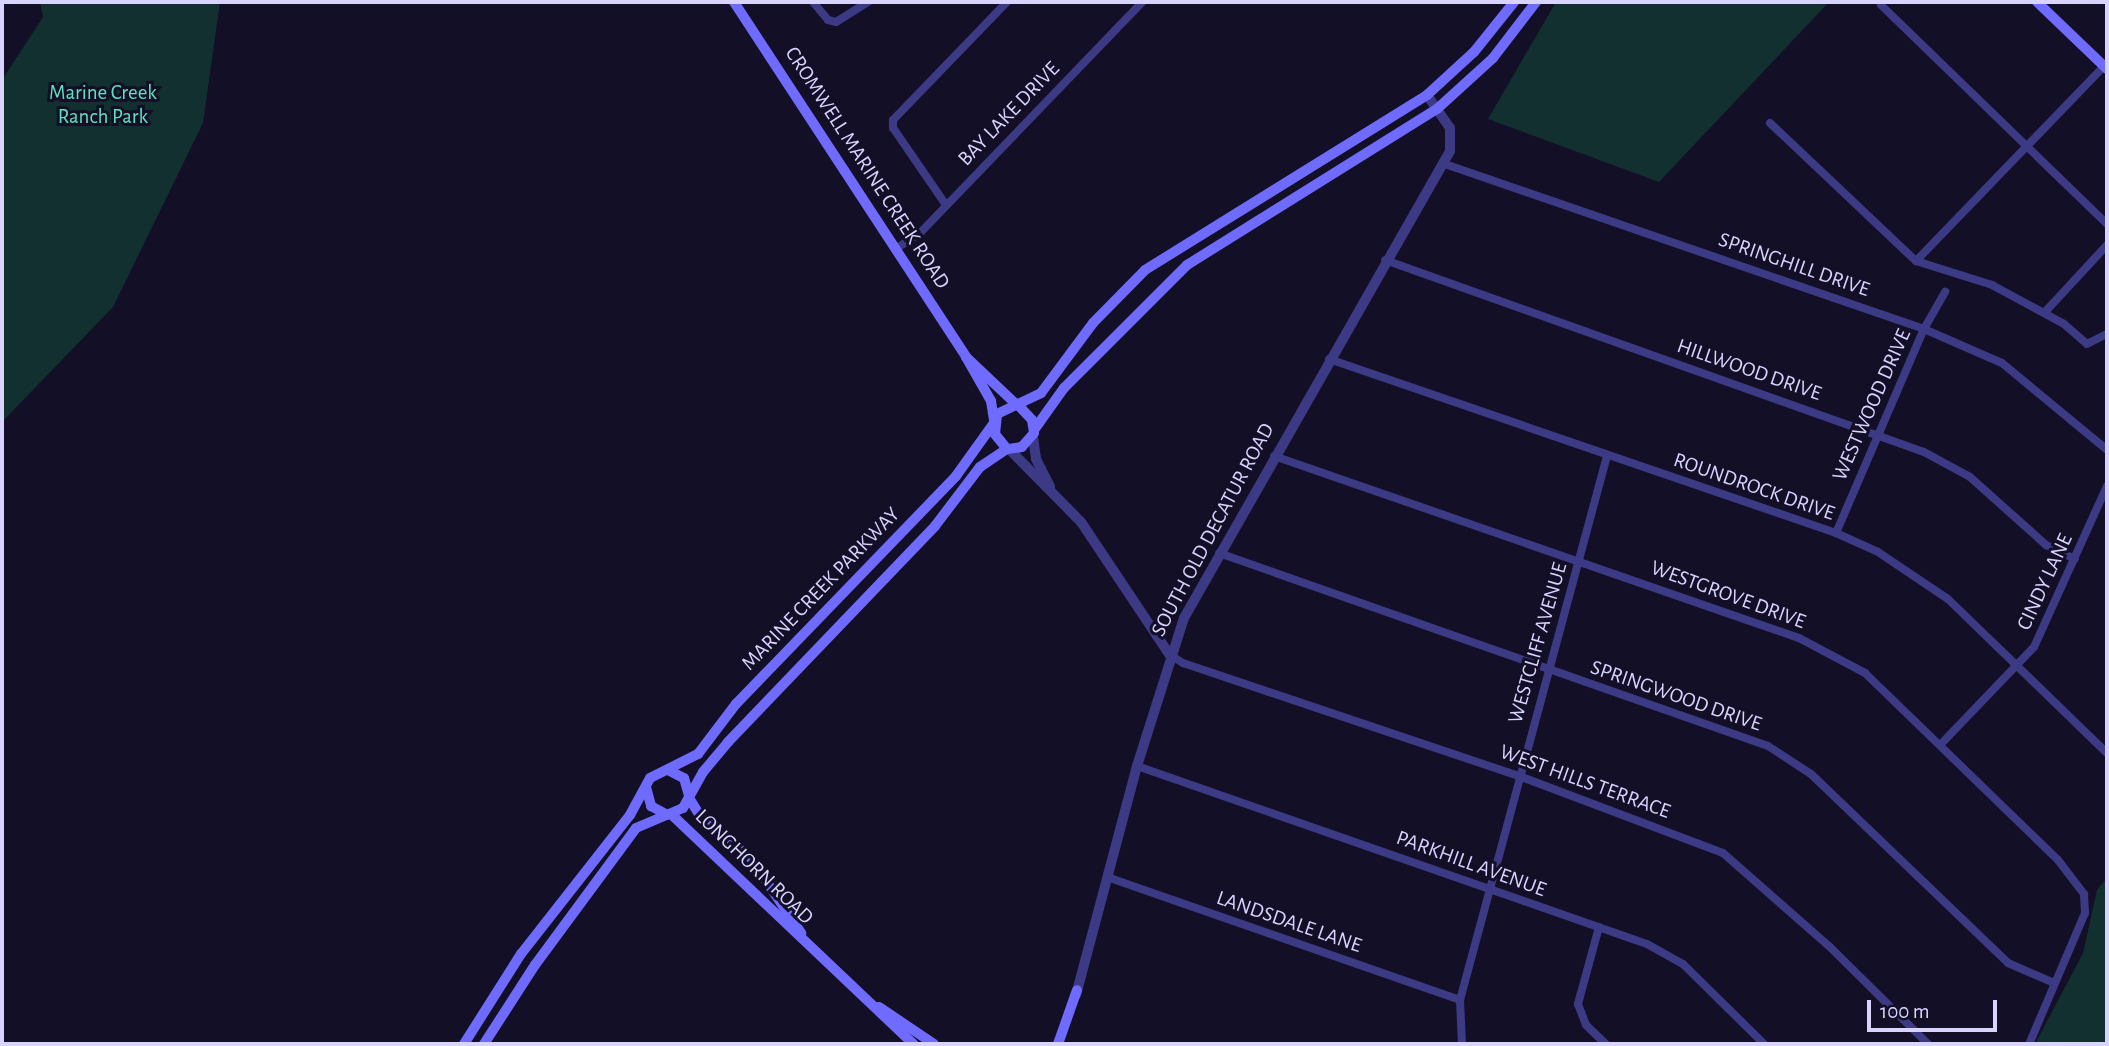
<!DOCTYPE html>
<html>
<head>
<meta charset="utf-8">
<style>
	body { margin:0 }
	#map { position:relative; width:2109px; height:1046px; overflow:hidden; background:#130f26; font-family:"Alegreya Sans",sans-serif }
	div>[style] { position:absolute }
	.green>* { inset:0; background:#12302f }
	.minor>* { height:8px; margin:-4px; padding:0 4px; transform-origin:4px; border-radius:4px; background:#3d3a85 }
	.tertiary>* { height:10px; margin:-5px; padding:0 5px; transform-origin:5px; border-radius:5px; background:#3d3a85 }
	.secondary>* { height:10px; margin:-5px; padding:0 5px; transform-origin:5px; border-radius:5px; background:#6f6bff }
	span { translate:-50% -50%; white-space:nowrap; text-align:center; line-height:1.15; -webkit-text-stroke:6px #130f26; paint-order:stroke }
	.park-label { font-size:21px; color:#5fe0c0 }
	.street-label { font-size:21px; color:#d9d4ff }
	.frame { position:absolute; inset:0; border:4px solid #d9d4ff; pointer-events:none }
	.scale { position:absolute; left:1867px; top:1000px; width:130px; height:32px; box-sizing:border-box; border:4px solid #d9d4ff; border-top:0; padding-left:9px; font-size:21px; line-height:24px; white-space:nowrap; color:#d9d4ff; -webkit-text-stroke:5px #130f26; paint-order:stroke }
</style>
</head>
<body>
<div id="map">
	<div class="green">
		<div style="clip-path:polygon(40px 2px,220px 2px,203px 123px,113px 307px,2px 422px,2px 80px,43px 17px)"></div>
		<div style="clip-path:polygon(1556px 2px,1829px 2px,1659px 182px,1488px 119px)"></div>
		<div style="clip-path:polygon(2107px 878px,2107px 1044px,2035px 1044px,2083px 953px,2097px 890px)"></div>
	</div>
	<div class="minor">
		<div style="left:813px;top:2px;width:23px;rotate:50deg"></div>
		<div style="left:828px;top:20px;width:8px;rotate:14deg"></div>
		<div style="left:836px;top:22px;width:38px;rotate:-32deg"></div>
		<div style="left:1881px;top:5px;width:315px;rotate:44.1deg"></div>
		<div style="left:1770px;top:123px;width:201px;rotate:43.4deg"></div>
		<div style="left:1916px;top:261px;width:271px;rotate:-46deg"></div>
		<div style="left:1442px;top:163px;width:510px;rotate:19deg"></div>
		<div style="left:1924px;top:329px;width:85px;rotate:23.6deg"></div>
		<div style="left:2002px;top:363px;width:136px;rotate:39.6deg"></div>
		<div style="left:946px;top:205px;width:93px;rotate:-124.5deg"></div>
		<div style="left:893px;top:128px;width:8px;rotate:-90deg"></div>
		<div style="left:893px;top:120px;width:164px;rotate:-46deg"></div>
		<div style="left:897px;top:248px;width:27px;rotate:-33deg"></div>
		<div style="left:920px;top:233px;width:320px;rotate:-46.1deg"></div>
		<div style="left:1385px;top:260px;width:572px;rotate:19.61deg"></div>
		<div style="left:1924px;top:452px;width:52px;rotate:28.5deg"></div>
		<div style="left:1970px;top:477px;width:102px;rotate:41.8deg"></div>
		<div style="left:2046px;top:545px;width:32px;rotate:26deg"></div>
		<div style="left:1916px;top:261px;width:80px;rotate:17.5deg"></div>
		<div style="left:1992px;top:285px;width:82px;rotate:28.4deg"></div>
		<div style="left:2064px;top:324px;width:30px;rotate:41deg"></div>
		<div style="left:2087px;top:344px;width:22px;rotate:-27deg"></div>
		<div style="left:2045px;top:312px;width:91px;rotate:-47.2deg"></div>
		<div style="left:1329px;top:359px;width:536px;rotate:18.94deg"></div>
		<div style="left:1836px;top:533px;width:46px;rotate:24.3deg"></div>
		<div style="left:1878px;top:552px;width:84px;rotate:33.9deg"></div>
		<div style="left:1948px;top:599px;width:221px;rotate:44.1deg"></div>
		<div style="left:1274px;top:456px;width:556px;rotate:19.12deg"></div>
		<div style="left:1799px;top:638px;width:75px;rotate:27.9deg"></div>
		<div style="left:1865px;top:673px;width:269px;rotate:44.1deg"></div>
		<div style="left:2058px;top:860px;width:43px;rotate:52.6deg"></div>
		<div style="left:2084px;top:894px;width:19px;rotate:87deg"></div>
		<div style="left:2085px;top:913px;width:142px;rotate:113.1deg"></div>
		<div style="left:1836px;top:533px;width:222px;rotate:-66.7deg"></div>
		<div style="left:1924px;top:329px;width:43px;rotate:-60.4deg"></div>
		<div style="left:1219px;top:553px;width:582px;rotate:19.37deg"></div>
		<div style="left:1768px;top:746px;width:51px;rotate:33.1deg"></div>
		<div style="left:1811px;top:774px;width:273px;rotate:43.8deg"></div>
		<div style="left:2008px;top:963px;width:50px;rotate:23.5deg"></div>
		<div style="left:1169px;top:654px;width:17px;rotate:33deg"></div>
		<div style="left:1183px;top:663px;width:354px;rotate:18.6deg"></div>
		<div style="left:1519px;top:776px;width:218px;rotate:20.7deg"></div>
		<div style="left:1723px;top:853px;width:142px;rotate:41.3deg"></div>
		<div style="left:1830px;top:947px;width:138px;rotate:44.7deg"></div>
		<div style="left:1941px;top:744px;width:134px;rotate:-46.2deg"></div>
		<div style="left:2034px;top:647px;width:177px;rotate:-65.6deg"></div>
		<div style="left:1137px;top:766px;width:540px;rotate:19.24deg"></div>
		<div style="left:1647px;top:944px;width:41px;rotate:29.1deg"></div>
		<div style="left:1683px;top:964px;width:114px;rotate:44.6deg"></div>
		<div style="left:1107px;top:877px;width:374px;rotate:19.2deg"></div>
		<div style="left:1599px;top:927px;width:80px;rotate:105.3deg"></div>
		<div style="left:1578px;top:1004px;width:22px;rotate:69deg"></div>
		<div style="left:1586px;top:1025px;width:28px;rotate:44deg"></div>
		<div style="left:1462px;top:1044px;width:44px;rotate:-92.6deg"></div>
		<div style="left:1460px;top:1000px;width:564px;rotate:-74.88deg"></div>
	</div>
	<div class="tertiary">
		<div style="left:1033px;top:437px;width:22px;rotate:82deg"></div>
		<div style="left:1036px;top:459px;width:31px;rotate:63deg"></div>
		<div style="left:1010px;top:450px;width:101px;rotate:45.4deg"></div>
		<div style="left:1081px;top:522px;width:159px;rotate:56.3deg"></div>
		<div style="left:1076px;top:995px;width:237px;rotate:-75.1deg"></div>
		<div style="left:1137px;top:766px;width:155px;rotate:-72.4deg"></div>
		<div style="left:1184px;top:618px;width:537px;rotate:-60.33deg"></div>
		<div style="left:1450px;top:151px;width:23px;rotate:-90deg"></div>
		<div style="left:1450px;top:128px;width:40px;rotate:-124.9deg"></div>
	</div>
	<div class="secondary">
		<div style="left:734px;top:2px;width:424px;rotate:56.8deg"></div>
		<div style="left:966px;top:357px;width:51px;rotate:60.4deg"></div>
		<div style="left:991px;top:401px;width:19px;rotate:81deg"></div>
		<div style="left:2037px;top:2px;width:97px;rotate:43.7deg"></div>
		<div style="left:966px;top:357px;width:71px;rotate:43.3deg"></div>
		<div style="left:1020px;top:407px;width:18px;rotate:47deg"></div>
		<div style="left:1032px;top:420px;width:13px;rotate:81deg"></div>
		<div style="left:1034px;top:433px;width:18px;rotate:131deg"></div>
		<div style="left:1022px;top:447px;width:15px;rotate:172deg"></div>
		<div style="left:1007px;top:449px;width:19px;rotate:-129deg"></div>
		<div style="left:995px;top:434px;width:20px;rotate:-84deg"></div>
		<div style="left:997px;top:414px;width:49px;rotate:-25.5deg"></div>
		<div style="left:1041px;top:393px;width:87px;rotate:-53.4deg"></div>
		<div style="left:1093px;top:323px;width:74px;rotate:-45.5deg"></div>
		<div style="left:1145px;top:270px;width:332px;rotate:-31.8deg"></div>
		<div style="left:1427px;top:95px;width:64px;rotate:-42.5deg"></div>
		<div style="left:1474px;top:52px;width:64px;rotate:-51.3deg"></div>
		<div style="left:1034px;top:430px;width:52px;rotate:-54.5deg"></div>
		<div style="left:1064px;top:388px;width:174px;rotate:-45deg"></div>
		<div style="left:1187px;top:265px;width:295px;rotate:-32deg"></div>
		<div style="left:1437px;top:109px;width:76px;rotate:-42.3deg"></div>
		<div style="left:1493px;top:58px;width:71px;rotate:-52.5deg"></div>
		<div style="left:668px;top:770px;width:18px;rotate:27deg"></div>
		<div style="left:684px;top:778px;width:18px;rotate:74deg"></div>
		<div style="left:646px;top:787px;width:20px;rotate:75deg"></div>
		<div style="left:651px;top:806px;width:18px;rotate:29deg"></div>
		<div style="left:689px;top:798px;width:28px;rotate:58deg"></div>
		<div style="left:704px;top:822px;width:58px;rotate:37.3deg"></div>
		<div style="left:750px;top:857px;width:92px;rotate:56.1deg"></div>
		<div style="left:671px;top:814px;width:334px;rotate:43.5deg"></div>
		<div style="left:879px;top:1007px;width:66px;rotate:33.9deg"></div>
		<div style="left:464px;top:1044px;width:107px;rotate:-57.7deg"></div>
		<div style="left:521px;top:954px;width:177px;rotate:-51.9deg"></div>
		<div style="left:630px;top:815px;width:42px;rotate:-61.6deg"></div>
		<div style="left:650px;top:778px;width:54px;rotate:-26.6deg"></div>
		<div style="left:698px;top:754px;width:63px;rotate:-52.8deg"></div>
		<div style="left:736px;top:704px;width:317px;rotate:-46deg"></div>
		<div style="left:956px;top:476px;width:65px;rotate:-54.4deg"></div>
		<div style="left:484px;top:1044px;width:94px;rotate:-57.2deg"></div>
		<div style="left:535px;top:965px;width:170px;rotate:-53.6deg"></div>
		<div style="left:636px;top:828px;width:51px;rotate:-23.1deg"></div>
		<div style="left:683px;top:808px;width:41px;rotate:-60.9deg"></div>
		<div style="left:703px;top:772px;width:39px;rotate:-50deg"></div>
		<div style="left:728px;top:742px;width:299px;rotate:-46.2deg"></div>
		<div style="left:935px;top:526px;width:74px;rotate:-52.7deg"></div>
		<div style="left:980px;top:467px;width:32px;rotate:-34deg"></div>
		<div style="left:1058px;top:1044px;width:57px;rotate:-70.6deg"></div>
	</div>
	<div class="park-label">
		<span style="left:103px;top:105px">Marine Creek<br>Ranch Park</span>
	</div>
	<div class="street-label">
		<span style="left:1009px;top:114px;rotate:-46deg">BAY LAKE DRIVE</span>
		<span style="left:867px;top:168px;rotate:57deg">CROMWELL MARINE CREEK ROAD</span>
		<span style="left:1794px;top:265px;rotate:19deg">SPRINGHILL DRIVE</span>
		<span style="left:1749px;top:370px;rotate:19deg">HILLWOOD DRIVE</span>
		<span style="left:1872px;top:405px;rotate:-66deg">WESTWOOD DRIVE</span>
		<span style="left:1754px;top:487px;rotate:19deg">ROUNDROCK DRIVE</span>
		<span style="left:1213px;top:530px;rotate:-62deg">SOUTH OLD DECATUR ROAD</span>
		<span style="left:2045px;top:582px;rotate:-65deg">CINDY LANE</span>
		<span style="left:821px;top:589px;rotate:-46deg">MARINE CREEK PARKWAY</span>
		<span style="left:1728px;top:595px;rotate:20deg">WESTGROVE DRIVE</span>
		<span style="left:1538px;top:643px;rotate:-74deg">WESTCLIFF AVENUE</span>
		<span style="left:1676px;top:696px;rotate:19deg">SPRINGWOOD DRIVE</span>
		<span style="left:1585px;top:782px;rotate:20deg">WEST HILLS TERRACE</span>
		<span style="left:1471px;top:864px;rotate:20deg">PARKHILL AVENUE</span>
		<span style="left:754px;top:867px;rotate:44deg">LONGHORN ROAD</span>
		<span style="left:1289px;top:922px;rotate:19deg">LANDSDALE LANE</span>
	</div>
	<div class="frame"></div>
	<div class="scale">100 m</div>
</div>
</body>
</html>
